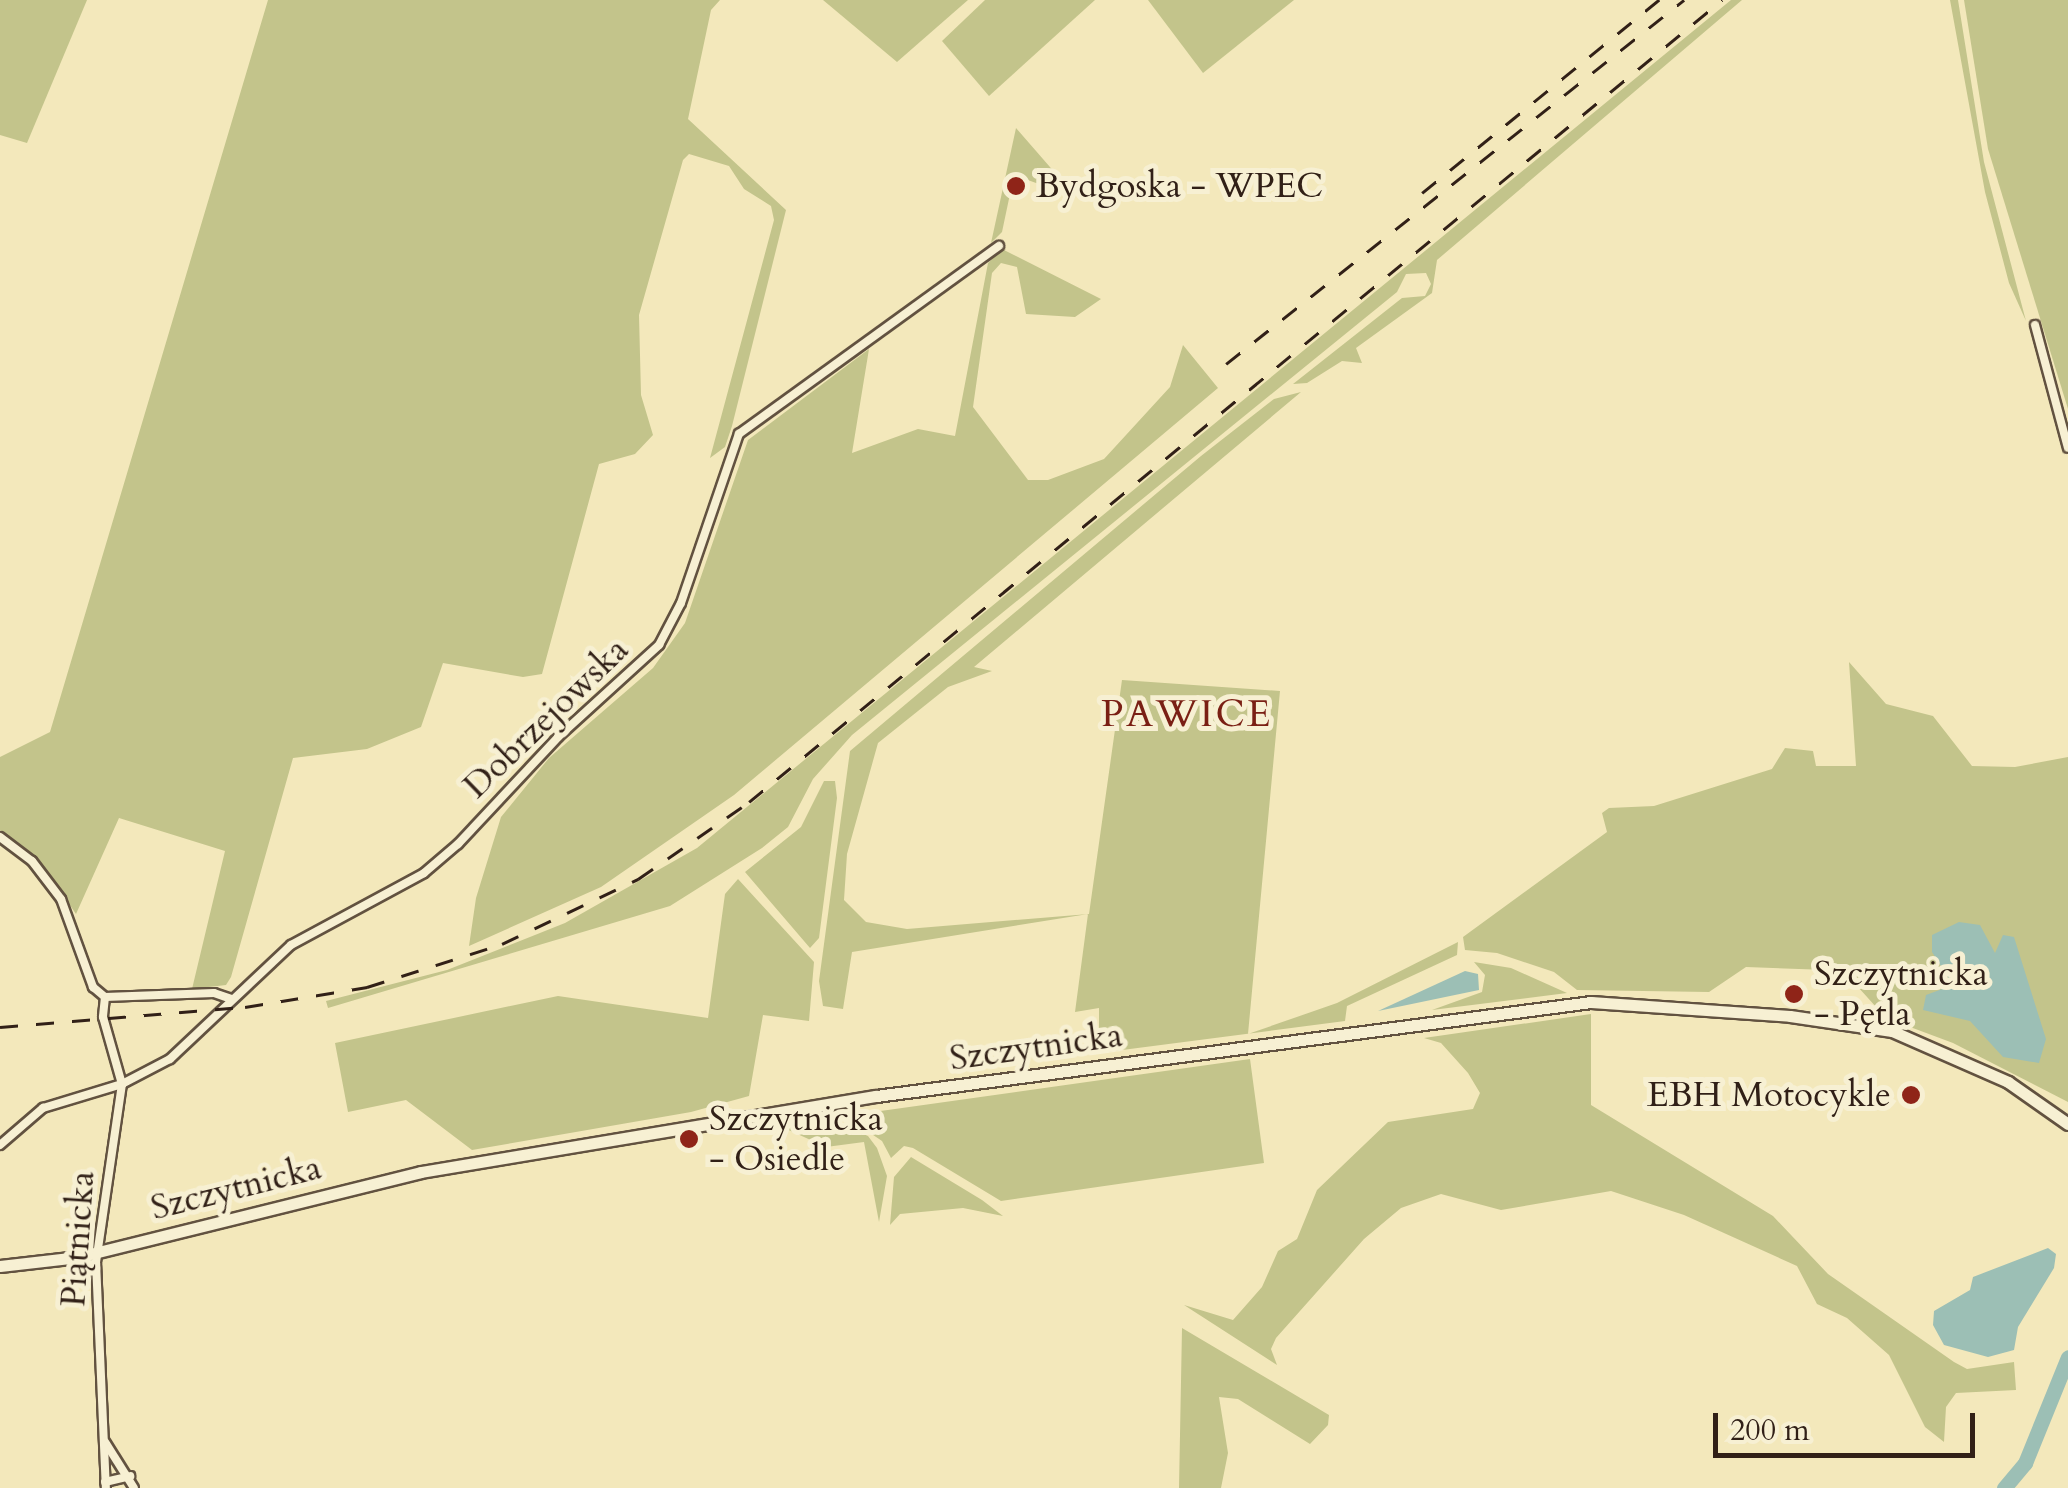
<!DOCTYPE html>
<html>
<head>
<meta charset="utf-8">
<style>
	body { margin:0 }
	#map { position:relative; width:2068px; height:1488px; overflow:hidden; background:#f3e8bb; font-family:Cardo,serif }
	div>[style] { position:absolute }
	.green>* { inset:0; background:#c3c48b }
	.water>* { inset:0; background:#9cbfb5 }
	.river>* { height:15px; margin:-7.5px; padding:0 7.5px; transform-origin:7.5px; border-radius:7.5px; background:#9cbfb5 }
	.roads { filter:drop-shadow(2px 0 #625240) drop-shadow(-2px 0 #625240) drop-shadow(0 2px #625240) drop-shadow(0 -2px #625240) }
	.street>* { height:8px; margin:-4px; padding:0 4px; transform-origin:4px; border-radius:4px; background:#f7f0d3 }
	.secondary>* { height:11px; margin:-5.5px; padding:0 5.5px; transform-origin:5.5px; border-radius:5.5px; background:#f7f0d3 }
	.rail>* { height:2.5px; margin-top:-1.25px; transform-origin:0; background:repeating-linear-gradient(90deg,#312017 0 18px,transparent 0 36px) }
	.dots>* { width:28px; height:28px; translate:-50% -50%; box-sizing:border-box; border:5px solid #f7f0d3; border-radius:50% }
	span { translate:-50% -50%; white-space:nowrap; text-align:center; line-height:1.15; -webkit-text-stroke:10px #f7f0d3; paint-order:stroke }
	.poi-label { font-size:35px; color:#312017 }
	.left { translate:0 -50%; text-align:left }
	.right { translate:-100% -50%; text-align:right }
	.street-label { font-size:35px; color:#312017 }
	.neighbourhood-label { font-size:38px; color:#7a1f14; letter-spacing:2.5px }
	.scale { position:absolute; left:1713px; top:1413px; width:262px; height:45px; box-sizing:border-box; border:5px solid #312017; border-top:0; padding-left:12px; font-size:30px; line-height:35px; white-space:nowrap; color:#312017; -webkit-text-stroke:8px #f7f0d3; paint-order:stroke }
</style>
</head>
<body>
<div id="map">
	<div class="green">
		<div style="clip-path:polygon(0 0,87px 0,27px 143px,0 135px)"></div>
		<div style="clip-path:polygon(268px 0,720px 0,711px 10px,688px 119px,786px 210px,732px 426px,725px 447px,710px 458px,774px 220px,771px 206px,744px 189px,729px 166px,689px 154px,683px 160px,639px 315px,641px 395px,653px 435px,635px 454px,599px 464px,542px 674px,523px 677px,443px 663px,421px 727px,367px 749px,293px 758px,231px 977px,226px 985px,192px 989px,225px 851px,119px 818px,76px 914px,37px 857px,0 830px,0 757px,50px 732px)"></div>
		<div style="clip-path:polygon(823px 0,968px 0,897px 62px)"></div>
		<div style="clip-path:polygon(985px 0,1095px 0,989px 96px,942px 41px)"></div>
		<div style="clip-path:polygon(1148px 0,1294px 0,1203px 73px)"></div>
		<div style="clip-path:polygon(1731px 0,1742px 0,1437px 260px,1432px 293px,1356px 348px,1362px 363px,1342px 361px,1307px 383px,1293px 384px,1402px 298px,1425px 296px,1431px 284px,1426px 273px,1406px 274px,1397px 292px,852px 735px,813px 779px,788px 827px,762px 848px,670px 906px,328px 1008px,326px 1001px,447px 970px,565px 923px,697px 848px)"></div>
		<div style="clip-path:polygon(1950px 0,1958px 0,1984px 162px,2026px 321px,2009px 283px,1985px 192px)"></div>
		<div style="clip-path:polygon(1964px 0,2068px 0,2068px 409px,1988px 149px)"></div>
		<div style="clip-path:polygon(1016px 128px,1063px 182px,1061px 192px,1014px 175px,1002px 232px,991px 243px)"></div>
		<div style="clip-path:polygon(1002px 249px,1101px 299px,1075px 317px,1026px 314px,1017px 267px,1001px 263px,992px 273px,973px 407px,1028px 480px,1048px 480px,1104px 459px,1170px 387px,1183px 345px,1218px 388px,734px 795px,601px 887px,469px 946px,476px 898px,501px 817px,549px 758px,653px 668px,685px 623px,748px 440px,869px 349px,852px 453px,918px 429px,955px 436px,988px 263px)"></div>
		<div style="clip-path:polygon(1301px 392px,974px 667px,992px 671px,948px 687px,878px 743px,847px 854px,844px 900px,866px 922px,907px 929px,1089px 914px,1122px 680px,1280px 691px,1248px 1034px,1337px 1003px,1458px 942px,1457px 955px,1347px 1006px,1345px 1021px,1269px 1031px,1099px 1053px,1099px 1008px,1075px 1012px,1088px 914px,852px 952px,843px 1009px,823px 1006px,819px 981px,850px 751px,1201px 456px,1274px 399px)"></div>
		<div style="clip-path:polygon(1849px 662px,1886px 704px,1933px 716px,1972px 766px,2015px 767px,2068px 757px,2068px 1102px,1953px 1043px,1886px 1018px,1858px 987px,1827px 970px,1746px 967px,1709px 992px,1577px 990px,1554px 972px,1497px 953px,1465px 950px,1463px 937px,1607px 832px,1602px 813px,1609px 808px,1654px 806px,1772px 769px,1785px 748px,1813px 751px,1816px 766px,1856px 766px)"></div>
		<div style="clip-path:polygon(824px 781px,835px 781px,837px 798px,819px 938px,810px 948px,745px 872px,801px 827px)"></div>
		<div style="clip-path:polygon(738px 879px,814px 962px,809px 1021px,763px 1015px,749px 1096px,691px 1112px,472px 1150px,406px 1100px,348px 1112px,335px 1043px,558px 996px,708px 1018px,725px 894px)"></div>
		<div style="clip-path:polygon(1474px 962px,1511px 968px,1567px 993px,1432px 1010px,1482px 992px,1485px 975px)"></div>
		<div style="clip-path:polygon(1591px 1014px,1591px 1105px,1773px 1216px,1828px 1274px,1954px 1362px,1967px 1369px,2014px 1362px,2016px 1390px,1956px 1393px,1946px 1407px,1944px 1442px,1925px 1427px,1889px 1355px,1847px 1318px,1817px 1304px,1797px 1266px,1684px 1215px,1611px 1191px,1501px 1210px,1441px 1194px,1401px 1208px,1364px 1239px,1276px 1338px,1271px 1349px,1277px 1365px,1184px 1305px,1233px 1320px,1262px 1287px,1278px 1251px,1297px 1239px,1317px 1190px,1388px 1122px,1473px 1109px,1480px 1093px,1468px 1073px,1441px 1043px,1424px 1038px)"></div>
		<div style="clip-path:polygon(1250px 1059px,1264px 1163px,1001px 1201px,913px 1148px,904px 1146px,891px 1158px,882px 1141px,845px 1116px)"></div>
		<div style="clip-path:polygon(828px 1119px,868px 1136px,877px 1148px,887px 1176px,879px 1222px,864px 1142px,826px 1147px,782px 1127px)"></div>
		<div style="clip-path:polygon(911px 1157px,982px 1200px,1003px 1216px,963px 1208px,900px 1214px,890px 1225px,894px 1177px)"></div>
		<div style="clip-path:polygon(1182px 1328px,1329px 1415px,1328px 1425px,1310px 1444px,1238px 1399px,1219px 1397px,1228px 1453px,1221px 1488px,1179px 1488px)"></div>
	</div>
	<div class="water">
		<div style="clip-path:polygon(1959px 922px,1980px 925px,1995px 953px,2003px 935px,2014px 937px,2046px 1039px,2039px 1063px,2003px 1057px,1970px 1021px,1923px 1010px,1926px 995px,1953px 985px,1932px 952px,1932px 935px)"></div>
		<div style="clip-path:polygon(1465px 971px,1478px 974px,1479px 990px,1378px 1011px)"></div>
		<div style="clip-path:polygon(2048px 1248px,2056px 1254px,2054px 1268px,2018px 1327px,2014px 1350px,1988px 1357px,1944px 1345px,1933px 1325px,1934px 1311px,1970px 1290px,1973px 1277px)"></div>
	</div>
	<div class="river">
		<div style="left:2004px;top:1488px;width:33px;rotate:-50deg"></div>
		<div style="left:2025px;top:1463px;width:114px;rotate:-67.9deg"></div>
	</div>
	<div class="roads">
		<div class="street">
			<div style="left:2035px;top:325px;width:127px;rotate:75deg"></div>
			<div style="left:0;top:837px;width:40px;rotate:37deg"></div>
			<div style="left:32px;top:861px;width:48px;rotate:52.7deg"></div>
			<div style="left:61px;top:899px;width:94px;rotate:70deg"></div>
			<div style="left:93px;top:987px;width:16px;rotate:40deg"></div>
			<div style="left:105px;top:997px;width:20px;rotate:96deg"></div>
			<div style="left:103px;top:1017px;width:70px;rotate:74.2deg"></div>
			<div style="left:122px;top:1084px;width:180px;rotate:98.3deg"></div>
			<div style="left:96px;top:1262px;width:226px;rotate:87.5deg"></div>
			<div style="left:105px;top:997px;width:109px;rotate:-2.1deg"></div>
			<div style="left:214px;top:993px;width:18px;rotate:19deg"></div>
			<div style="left:0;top:1145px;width:57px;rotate:-40.7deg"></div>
			<div style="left:43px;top:1108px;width:83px;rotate:-16.9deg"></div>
			<div style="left:122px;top:1084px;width:54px;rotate:-27.5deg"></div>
			<div style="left:170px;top:1059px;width:166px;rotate:-43.3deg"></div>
			<div style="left:291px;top:945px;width:151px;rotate:-28.4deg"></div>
			<div style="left:424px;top:873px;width:45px;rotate:-40.5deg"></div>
			<div style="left:458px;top:844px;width:146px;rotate:-46.9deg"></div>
			<div style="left:558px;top:737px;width:137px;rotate:-42.3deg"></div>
			<div style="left:659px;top:645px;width:47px;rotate:-62.4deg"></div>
			<div style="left:681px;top:603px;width:179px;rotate:-71.1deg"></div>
			<div style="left:739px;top:434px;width:321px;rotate:-35.9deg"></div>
			<div style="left:105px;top:1442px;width:54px;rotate:57.8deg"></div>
			<div style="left:105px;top:1482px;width:26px;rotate:-13deg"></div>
		</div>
		<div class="secondary">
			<div style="left:0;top:1266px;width:79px;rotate:-6.6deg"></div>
			<div style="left:78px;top:1257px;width:353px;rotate:-13.9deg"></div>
			<div style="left:421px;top:1172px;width:461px;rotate:-9.5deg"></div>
			<div style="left:876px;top:1096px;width:721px;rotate:-7.49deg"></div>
			<div style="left:1591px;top:1002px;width:199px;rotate:4deg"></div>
			<div style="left:1790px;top:1016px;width:103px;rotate:8.4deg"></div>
			<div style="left:1892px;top:1031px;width:127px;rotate:23.7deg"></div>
			<div style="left:2008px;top:1082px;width:73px;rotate:35deg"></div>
		</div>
	</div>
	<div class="rail">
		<div style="left:1422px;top:193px;width:306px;rotate:-39.2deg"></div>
		<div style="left:1226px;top:364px;width:585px;rotate:-38.48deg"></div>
		<div style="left:0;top:1027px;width:246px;rotate:-4.7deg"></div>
		<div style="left:245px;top:1007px;width:124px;rotate:-9.3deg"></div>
		<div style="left:367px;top:987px;width:142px;rotate:-17.7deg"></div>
		<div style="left:502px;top:944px;width:151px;rotate:-25.5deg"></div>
		<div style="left:638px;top:879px;width:135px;rotate:-34.7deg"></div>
		<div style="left:749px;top:802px;width:1261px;rotate:-39.5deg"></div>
	</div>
	<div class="dots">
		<div style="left:1016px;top:186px;background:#8f2418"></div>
		<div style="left:1794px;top:994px;background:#8f2418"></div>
		<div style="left:1911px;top:1095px;background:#8f2418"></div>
		<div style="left:689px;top:1139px;background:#8f2418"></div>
	</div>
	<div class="poi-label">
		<span class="left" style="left:1036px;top:186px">Bydgoska - WPEC</span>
		<span class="left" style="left:1814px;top:994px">Szczytnicka<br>- Pętla</span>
		<span class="right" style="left:1891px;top:1095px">EBH Motocykle</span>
		<span class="left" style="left:709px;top:1139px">Szczytnicka<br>- Osiedle</span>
	</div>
	<div class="street-label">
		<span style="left:546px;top:718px;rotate:-44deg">Dobrzejowska</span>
		<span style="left:1036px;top:1047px;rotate:-8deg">Szczytnicka</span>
		<span style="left:236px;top:1188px;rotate:-14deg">Szczytnicka</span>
		<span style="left:78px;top:1239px;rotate:-86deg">Piątnicka</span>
	</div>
	<div class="neighbourhood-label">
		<span style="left:1187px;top:715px">PAWICE</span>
	</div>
	<div class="scale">200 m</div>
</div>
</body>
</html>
